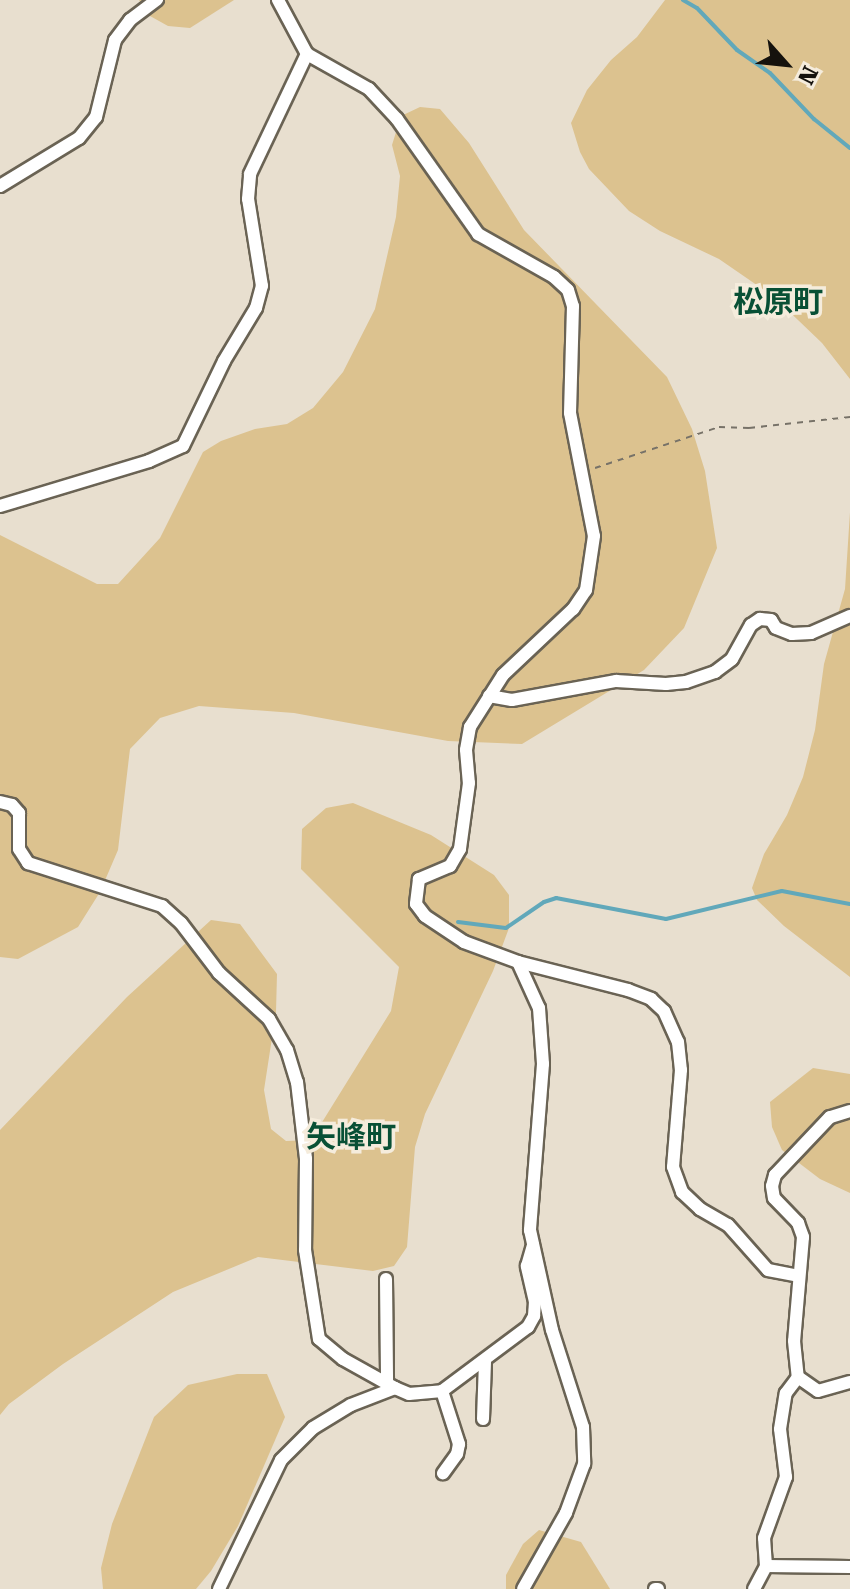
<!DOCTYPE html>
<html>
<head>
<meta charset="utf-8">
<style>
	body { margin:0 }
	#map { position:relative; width:850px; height:1589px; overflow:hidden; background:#e8dfcf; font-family:"Roboto Serif","Noto Sans JP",serif }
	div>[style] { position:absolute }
	.green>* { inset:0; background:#dcc28f }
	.stream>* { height:4px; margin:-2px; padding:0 2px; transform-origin:2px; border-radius:2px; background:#61a8ba }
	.path>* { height:2px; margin-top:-1px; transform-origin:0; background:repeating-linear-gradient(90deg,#777268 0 6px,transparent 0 12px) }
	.roads { filter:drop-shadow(2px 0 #6a6354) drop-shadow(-2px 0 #6a6354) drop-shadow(0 2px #6a6354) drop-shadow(0 -2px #6a6354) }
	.minor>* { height:12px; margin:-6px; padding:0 6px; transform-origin:6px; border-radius:6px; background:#fff }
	span { translate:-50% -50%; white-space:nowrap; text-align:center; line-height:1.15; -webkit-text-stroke:7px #f5ecdc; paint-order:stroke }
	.quarter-label { font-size:30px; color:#085035; font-weight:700 }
	.north { position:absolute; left:746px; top:24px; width:80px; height:80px; -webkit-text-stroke:6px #f5ecdc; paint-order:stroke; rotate:117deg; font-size:22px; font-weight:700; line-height:32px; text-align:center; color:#15120d }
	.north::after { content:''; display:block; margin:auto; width:28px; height:36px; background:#15120d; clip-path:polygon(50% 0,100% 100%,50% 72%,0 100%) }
</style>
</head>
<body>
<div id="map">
	<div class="green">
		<div style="clip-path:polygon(139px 0,234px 0,190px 28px,168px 26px,150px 16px)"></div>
		<div style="clip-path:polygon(665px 0,850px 0,850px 379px,822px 343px,774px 297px,719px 259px,660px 231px,629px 211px,589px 169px,580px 152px,571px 123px,587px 90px,611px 60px,637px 37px)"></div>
		<div style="clip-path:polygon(420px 107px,440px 109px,469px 143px,524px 230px,667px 377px,692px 429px,705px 471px,717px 548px,684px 628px,644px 670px,522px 744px,448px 741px,294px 713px,199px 706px,160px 718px,130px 749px,118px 850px,100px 892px,78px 927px,18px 959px,0 957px,0 535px,97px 584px,118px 584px,160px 538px,203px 452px,221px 441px,255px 429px,287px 424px,313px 408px,343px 372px,375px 309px,396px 217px,400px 176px,392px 145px,401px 116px)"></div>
		<div style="clip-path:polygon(850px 512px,850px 977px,784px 926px,757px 900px,752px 888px,764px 854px,787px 815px,803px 777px,815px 730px,824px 664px,845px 589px)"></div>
		<div style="clip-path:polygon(353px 803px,431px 835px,494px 875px,509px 895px,509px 928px,493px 971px,425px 1114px,415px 1147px,407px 1247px,394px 1266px,373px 1271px,258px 1257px,173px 1292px,63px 1364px,9px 1404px,0 1415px,0 1130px,127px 997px,211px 920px,240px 924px,277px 974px,276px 1012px,264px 1090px,271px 1129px,286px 1141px,311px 1140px,391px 1011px,399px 967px,301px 869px,302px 829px,326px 808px)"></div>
		<div style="clip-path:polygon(813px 1068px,850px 1074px,850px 1193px,820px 1179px,782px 1150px,772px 1127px,770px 1102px)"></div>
		<div style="clip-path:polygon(237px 1374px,267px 1374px,285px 1417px,238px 1526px,211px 1571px,196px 1589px,103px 1589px,101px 1568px,112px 1524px,154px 1417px,188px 1385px)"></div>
		<div style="clip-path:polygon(539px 1530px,581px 1542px,610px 1589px,506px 1589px,506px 1575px,523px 1544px)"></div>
	</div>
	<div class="stream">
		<div style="left:683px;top:0;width:16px;rotate:30deg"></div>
		<div style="left:697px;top:8px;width:58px;rotate:46.4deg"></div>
		<div style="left:737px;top:50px;width:40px;rotate:34.9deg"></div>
		<div style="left:770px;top:73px;width:64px;rotate:46.3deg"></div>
		<div style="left:814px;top:119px;width:46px;rotate:38.9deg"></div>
		<div style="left:458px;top:922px;width:48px;rotate:7.1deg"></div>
		<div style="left:506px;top:928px;width:46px;rotate:-34.4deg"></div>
		<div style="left:544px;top:902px;width:13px;rotate:-18deg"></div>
		<div style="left:556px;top:898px;width:112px;rotate:10.8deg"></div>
		<div style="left:666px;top:919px;width:119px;rotate:-13.6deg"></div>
		<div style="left:782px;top:891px;width:69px;rotate:10.8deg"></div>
	</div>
	<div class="path">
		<div style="left:595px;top:468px;width:131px;rotate:-18.3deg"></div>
		<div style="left:719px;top:427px;width:30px;rotate:2deg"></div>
		<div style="left:749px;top:428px;width:102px;rotate:-6.2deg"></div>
	</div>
	<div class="roads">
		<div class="minor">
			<div style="left:278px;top:0;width:61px;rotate:61.8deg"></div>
			<div style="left:307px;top:54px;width:71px;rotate:29.4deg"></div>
			<div style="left:369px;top:89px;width:41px;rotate:47deg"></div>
			<div style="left:397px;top:119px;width:141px;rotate:54.8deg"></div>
			<div style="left:478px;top:234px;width:87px;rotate:29.5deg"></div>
			<div style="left:554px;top:277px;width:19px;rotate:43deg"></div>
			<div style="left:568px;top:290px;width:17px;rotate:73deg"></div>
			<div style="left:573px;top:306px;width:107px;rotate:91.6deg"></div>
			<div style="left:570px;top:413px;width:125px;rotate:79deg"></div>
			<div style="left:594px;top:536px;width:55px;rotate:98.4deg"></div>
			<div style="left:586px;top:590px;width:23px;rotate:124deg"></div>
			<div style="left:573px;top:609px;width:96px;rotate:136.7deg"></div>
			<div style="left:503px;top:675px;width:62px;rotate:122.4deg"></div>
			<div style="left:470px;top:727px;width:23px;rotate:100deg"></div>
			<div style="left:466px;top:750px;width:33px;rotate:85deg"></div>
			<div style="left:469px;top:783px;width:67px;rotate:97.8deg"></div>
			<div style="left:460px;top:849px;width:20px;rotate:120deg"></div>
			<div style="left:450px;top:866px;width:34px;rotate:157deg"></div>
			<div style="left:419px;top:879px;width:25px;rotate:97deg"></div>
			<div style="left:416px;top:904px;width:15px;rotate:53deg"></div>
			<div style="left:425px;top:916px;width:47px;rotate:33.7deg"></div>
			<div style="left:464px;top:942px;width:58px;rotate:20.3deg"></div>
			<div style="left:518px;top:962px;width:114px;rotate:14.3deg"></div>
			<div style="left:628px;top:990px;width:25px;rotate:21deg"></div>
			<div style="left:651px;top:999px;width:18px;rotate:43deg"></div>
			<div style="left:664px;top:1011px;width:34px;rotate:66deg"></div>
			<div style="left:678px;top:1042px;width:28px;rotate:84deg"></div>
			<div style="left:681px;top:1070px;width:97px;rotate:94.7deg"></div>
			<div style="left:673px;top:1167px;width:27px;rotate:70deg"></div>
			<div style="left:682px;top:1192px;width:25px;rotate:43deg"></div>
			<div style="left:700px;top:1209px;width:32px;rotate:30deg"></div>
			<div style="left:728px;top:1225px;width:60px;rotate:48.4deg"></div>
			<div style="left:768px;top:1270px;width:31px;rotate:11deg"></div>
			<div style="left:0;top:186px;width:92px;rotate:-31.3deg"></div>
			<div style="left:79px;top:138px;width:27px;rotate:-51deg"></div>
			<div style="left:96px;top:117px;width:79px;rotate:-76.1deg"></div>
			<div style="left:115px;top:40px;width:25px;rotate:-53deg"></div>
			<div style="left:130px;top:20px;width:34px;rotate:-37deg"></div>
			<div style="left:0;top:506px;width:156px;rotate:-16.8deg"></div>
			<div style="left:149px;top:461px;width:37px;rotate:-24deg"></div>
			<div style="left:183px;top:446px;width:94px;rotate:-64.2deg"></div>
			<div style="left:224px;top:361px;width:62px;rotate:-58.9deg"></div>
			<div style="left:256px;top:308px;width:23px;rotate:-75deg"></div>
			<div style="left:262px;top:286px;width:88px;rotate:-99.1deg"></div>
			<div style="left:248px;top:199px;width:25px;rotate:-85deg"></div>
			<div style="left:250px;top:174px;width:133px;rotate:-64.6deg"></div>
			<div style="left:489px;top:696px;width:23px;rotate:10deg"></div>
			<div style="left:512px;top:700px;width:106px;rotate:-10.4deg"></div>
			<div style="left:616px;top:681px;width:50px;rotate:3.4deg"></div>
			<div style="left:666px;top:684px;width:20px;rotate:-6deg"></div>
			<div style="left:686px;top:682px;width:31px;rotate:-19deg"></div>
			<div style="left:715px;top:672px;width:21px;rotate:-37deg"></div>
			<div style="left:732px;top:659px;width:39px;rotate:-61deg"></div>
			<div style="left:751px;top:625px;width:11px;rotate:-34deg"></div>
			<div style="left:760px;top:619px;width:11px;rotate:5deg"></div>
			<div style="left:771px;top:620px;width:9px;rotate:58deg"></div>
			<div style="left:776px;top:628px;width:17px;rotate:21deg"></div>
			<div style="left:792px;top:634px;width:19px;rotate:-3deg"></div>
			<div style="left:811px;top:633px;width:43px;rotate:-23.6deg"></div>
			<div style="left:0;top:802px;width:12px;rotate:14deg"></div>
			<div style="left:12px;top:805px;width:11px;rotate:49deg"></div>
			<div style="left:19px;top:813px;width:36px;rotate:90deg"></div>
			<div style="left:19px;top:849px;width:17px;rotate:57deg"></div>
			<div style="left:28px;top:863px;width:141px;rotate:17.8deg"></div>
			<div style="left:162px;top:906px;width:25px;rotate:42deg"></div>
			<div style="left:181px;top:923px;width:63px;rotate:52.8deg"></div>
			<div style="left:219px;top:973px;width:68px;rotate:42.6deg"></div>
			<div style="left:269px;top:1019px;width:36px;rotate:60deg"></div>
			<div style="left:287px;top:1050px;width:34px;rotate:73deg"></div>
			<div style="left:297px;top:1082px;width:78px;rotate:83.3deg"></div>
			<div style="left:306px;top:1159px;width:91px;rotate:90.6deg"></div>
			<div style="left:305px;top:1250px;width:90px;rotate:81.1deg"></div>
			<div style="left:319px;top:1339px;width:31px;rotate:40deg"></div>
			<div style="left:343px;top:1359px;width:60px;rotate:29.1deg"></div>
			<div style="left:395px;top:1388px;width:15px;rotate:23deg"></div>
			<div style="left:409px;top:1394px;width:33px;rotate:-5deg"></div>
			<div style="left:442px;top:1391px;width:107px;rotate:-36.7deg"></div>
			<div style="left:528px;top:1327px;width:13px;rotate:-61deg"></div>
			<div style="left:534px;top:1316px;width:14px;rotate:-86deg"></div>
			<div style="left:535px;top:1302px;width:37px;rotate:-103deg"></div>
			<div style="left:527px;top:1266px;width:22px;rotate:-74deg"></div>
			<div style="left:518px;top:962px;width:51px;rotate:65.5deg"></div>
			<div style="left:539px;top:1008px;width:56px;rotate:85.9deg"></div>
			<div style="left:543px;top:1064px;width:167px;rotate:94.5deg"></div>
			<div style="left:530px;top:1230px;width:102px;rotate:77.6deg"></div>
			<div style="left:552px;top:1330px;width:102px;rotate:72.3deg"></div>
			<div style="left:583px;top:1427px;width:37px;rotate:88deg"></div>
			<div style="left:584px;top:1464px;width:52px;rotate:110.2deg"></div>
			<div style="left:566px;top:1513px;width:87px;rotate:119.5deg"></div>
			<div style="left:850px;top:1111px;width:21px;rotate:163deg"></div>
			<div style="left:830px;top:1117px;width:80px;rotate:133.5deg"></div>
			<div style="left:775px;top:1175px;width:11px;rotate:105deg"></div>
			<div style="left:772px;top:1186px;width:12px;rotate:81deg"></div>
			<div style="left:774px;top:1198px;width:35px;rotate:46deg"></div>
			<div style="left:798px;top:1223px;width:15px;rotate:70deg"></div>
			<div style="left:803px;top:1237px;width:104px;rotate:94.9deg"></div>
			<div style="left:794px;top:1341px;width:36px;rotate:84deg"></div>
			<div style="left:798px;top:1377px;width:24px;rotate:35deg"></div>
			<div style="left:818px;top:1391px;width:33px;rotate:-16deg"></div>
			<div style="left:386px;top:1279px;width:104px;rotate:89.4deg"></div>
			<div style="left:442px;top:1391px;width:56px;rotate:72.2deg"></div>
			<div style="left:459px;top:1444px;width:10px;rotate:101deg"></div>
			<div style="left:457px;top:1454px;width:24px;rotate:126deg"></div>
			<div style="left:483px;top:1419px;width:57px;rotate:-88deg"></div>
			<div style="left:766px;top:1566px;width:84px;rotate:0.7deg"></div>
			<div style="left:219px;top:1589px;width:143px;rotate:-64.3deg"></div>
			<div style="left:281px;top:1460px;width:45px;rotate:-45deg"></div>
			<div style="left:313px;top:1428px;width:44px;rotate:-31.2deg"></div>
			<div style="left:351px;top:1405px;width:47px;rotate:-21.1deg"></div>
			<div style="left:655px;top:1589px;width:3px"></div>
			<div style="left:754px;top:1589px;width:26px;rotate:-62deg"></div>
			<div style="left:766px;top:1566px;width:28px;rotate:-94deg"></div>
			<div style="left:764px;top:1538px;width:65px;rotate:-70.2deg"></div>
			<div style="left:786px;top:1477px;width:48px;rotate:-97.1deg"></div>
			<div style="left:780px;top:1429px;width:36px;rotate:-81deg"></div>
			<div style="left:786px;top:1393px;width:20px;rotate:-53deg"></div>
		</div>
	</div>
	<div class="quarter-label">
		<span style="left:778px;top:302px">松原町</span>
		<span style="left:351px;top:1137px">矢峰町</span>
	</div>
	<div class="north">N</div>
</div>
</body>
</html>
